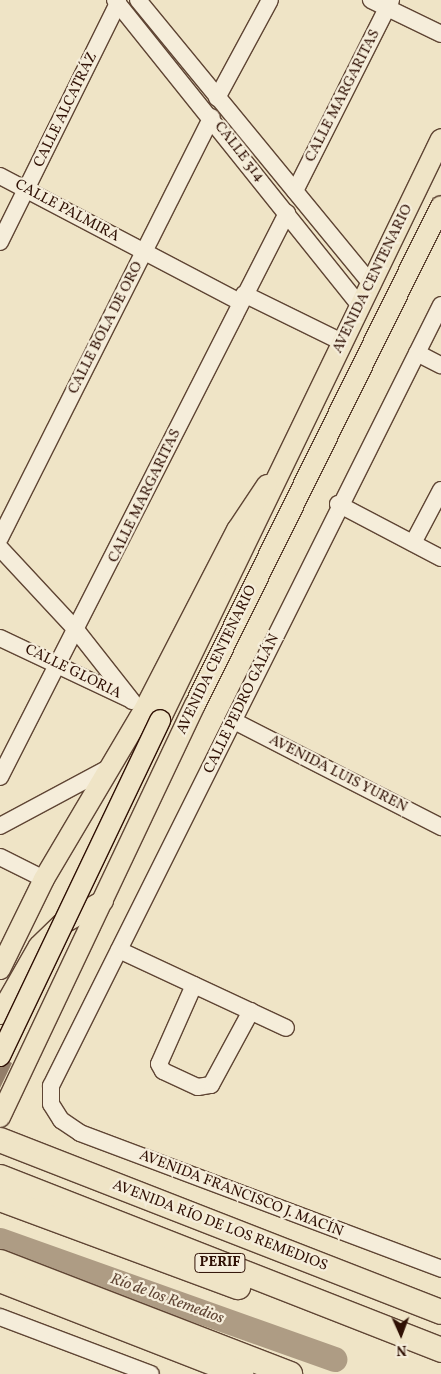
<!DOCTYPE html>
<html>
<head>
<meta charset="utf-8">
<style>
	body { margin:0 }
	#map { position:relative; width:441px; height:1374px; overflow:hidden; background:#efe4c6; font-family:Vollkorn,serif }
	div>[style] { position:absolute }
	.river>* { height:25px; margin:-12.5px; padding:0 12.5px; transform-origin:12.5px; border-radius:12.5px; background:#ae9c84 }
	.building>* { inset:0; background:#937e69 }
	.roads { filter:drop-shadow(1px 0 #5f4534) drop-shadow(-1px 0 #5f4534) drop-shadow(0 1px #5f4534) drop-shadow(0 -1px #5f4534) }
	.minor>* { height:16px; margin:-8px; padding:0 8px; transform-origin:8px; border-radius:8px; background:#f5edda }
	.major>* { height:20px; margin:-10px; padding:0 10px; transform-origin:10px; border-radius:10px; background:#efe4c6 }
	.highway>* { height:24px; margin:-12px; padding:0 12px; transform-origin:12px; border-radius:12px; background:#efe4c6 }
	.bridges { filter:drop-shadow(1px 0 #2f1004) drop-shadow(-1px 0 #2f1004) drop-shadow(0 1px #2f1004) drop-shadow(0 -1px #2f1004) }
	.major-bridge>* { height:20px; margin:-10px; padding:0 10px; transform-origin:10px; border-radius:10px; background:#efe4c6 }
	span { translate:-50% -50%; white-space:nowrap; text-align:center; line-height:1.15; -webkit-text-stroke:4.5px #f5edda; paint-order:stroke }
	.shield-label span { padding:1px 4px; background:#f5edda; border:1px solid; border-radius:4px; -webkit-text-stroke-width:0 }
	.shield-label { font-size:14px; color:#2f1004; font-weight:700 }
	.street-label { font-size:15px; color:#2f1004 }
	.water-label { font-size:16px; color:#624837; font-style:italic }
	.north { position:absolute; left:376px; top:1309px; width:50px; height:50px; -webkit-text-stroke:4px #f5edda; paint-order:stroke; rotate:178deg; font-size:14px; font-weight:700; line-height:20px; text-align:center; color:#2f1004 }
	.north::after { content:''; display:block; margin:auto; width:18px; height:22px; background:#2f1004; clip-path:polygon(50% 0,100% 100%,50% 72%,0 100%) }
</style>
</head>
<body>
<div id="map">
	<div class="river">
		<div style="left:0;top:1240px;width:355px;rotate:19.6deg"></div>
	</div>
	<div class="building">
		<div style="clip-path:polygon(0 1057px,12px 1063px,0 1088px)"></div>
	</div>
	<div class="roads">
		<div class="minor">
			<div style="left:115px;top:0;width:392px;rotate:51.3deg"></div>
			<div style="left:138px;top:0;width:367px;rotate:50.6deg"></div>
			<div style="left:371px;top:0;width:78px;rotate:25.9deg"></div>
			<div style="left:217px;top:98px;width:111px;rotate:-61.6deg"></div>
			<div style="left:0;top:176px;width:271px;rotate:27.7deg"></div>
			<div style="left:295px;top:191px;width:214px;rotate:-63.3deg"></div>
			<div style="left:0;top:242px;width:267px;rotate:-63.7deg"></div>
			<div style="left:244px;top:294px;width:109px;rotate:26.1deg"></div>
			<div style="left:441px;top:305px;width:873px;rotate:116.54deg"></div>
			<div style="left:51px;top:1086px;width:18px;rotate:90deg"></div>
			<div style="left:51px;top:1104px;width:19px;rotate:58deg"></div>
			<div style="left:61px;top:1120px;width:23px;rotate:34deg"></div>
			<div style="left:80px;top:1133px;width:386px;rotate:20.6deg"></div>
			<div style="left:417px;top:353px;width:27px;rotate:27deg"></div>
			<div style="left:338px;top:504px;width:116px;rotate:27.7deg"></div>
			<div style="left:0;top:538px;width:471px;rotate:-63.3deg"></div>
			<div style="left:413px;top:543px;width:60px;rotate:-62.2deg"></div>
			<div style="left:0;top:548px;width:113px;rotate:47.1deg"></div>
			<div style="left:77px;top:631px;width:89px;rotate:51.8deg"></div>
			<div style="left:0;top:638px;width:143px;rotate:25.3deg"></div>
			<div style="left:234px;top:721px;width:233px;rotate:27.1deg"></div>
			<div style="left:0;top:777px;width:633px;rotate:-63.03deg"></div>
			<div style="left:0;top:826px;width:125px;rotate:-28.2deg"></div>
			<div style="left:0;top:857px;width:49px;rotate:26.6deg"></div>
			<div style="left:119px;top:950px;width:184px;rotate:25deg"></div>
			<div style="left:194px;top:985px;width:86px;rotate:113.9deg"></div>
			<div style="left:159px;top:1064px;width:8px;rotate:60deg"></div>
			<div style="left:163px;top:1071px;width:38px;rotate:25deg"></div>
			<div style="left:198px;top:1087px;width:13px;rotate:-9deg"></div>
			<div style="left:211px;top:1085px;width:84px;rotate:-61.6deg"></div>
			<div style="left:0;top:1317px;width:161px;rotate:20.7deg"></div>
		</div>
		<div class="major">
			<div style="left:160px;top:720px;width:645px;rotate:-64.19deg"></div>
			<div style="left:0;top:969px;width:100px;rotate:-63.9deg"></div>
			<div style="left:44px;top:879px;width:196px;rotate:-59.4deg"></div>
			<div style="left:144px;top:710px;width:203px;rotate:-62.7deg"></div>
			<div style="left:237px;top:530px;width:54px;rotate:-56.3deg"></div>
			<div style="left:0;top:1014px;width:78px;rotate:-60.2deg"></div>
			<div style="left:39px;top:946px;width:32px;rotate:-44deg"></div>
			<div style="left:62px;top:924px;width:47px;rotate:-29.3deg"></div>
			<div style="left:0;top:1117px;width:456px;rotate:-64.7deg"></div>
			<div style="left:195px;top:705px;width:556px;rotate:-63.76deg"></div>
		</div>
		<div class="highway">
			<div style="left:0;top:1140px;width:473px;rotate:21.3deg"></div>
			<div style="left:0;top:1177px;width:474px;rotate:21.4deg"></div>
			<div style="left:0;top:1199px;width:254px;rotate:20.3deg"></div>
			<div style="left:0;top:1262px;width:311px;rotate:21.1deg"></div>
			<div style="left:0;top:1280px;width:259px;rotate:21.3deg"></div>
		</div>
	</div>
	<div class="bridges">
		<div class="major-bridge">
			<div style="left:0;top:1056px;width:372px;rotate:-64.5deg"></div>
		</div>
	</div>
	<div class="shield-label">
		<span style="left:220px;top:1263px">PERIF</span>
	</div>
	<div class="street-label">
		<span style="left:343px;top:96px;rotate:-63deg">CALLE MARGARITAS</span>
		<span style="left:66px;top:110px;rotate:-64deg">CALLE ALCATRÁZ</span>
		<span style="left:239px;top:152px;rotate:52deg">CALLE 314</span>
		<span style="left:67px;top:211px;rotate:28deg">CALLE PALMIRA</span>
		<span style="left:373px;top:279px;rotate:-64deg">AVENIDA CENTENARIO</span>
		<span style="left:106px;top:328px;rotate:-63deg">CALLE BOLA DE ORO</span>
		<span style="left:145px;top:496px;rotate:-64deg">CALLE MARGARITAS</span>
		<span style="left:217px;top:660px;rotate:-64deg">AVENIDA CENTENARIO</span>
		<span style="left:73px;top:672px;rotate:26deg">CALLE GLORIA</span>
		<span style="left:242px;top:704px;rotate:-64deg">CALLE PEDRO GALÁN</span>
		<span style="left:338px;top:774px;rotate:27deg">AVENIDA LUIS YUREN</span>
		<span style="left:241px;top:1194px;rotate:21deg">AVENIDA FRANCISCO J. MACÍN</span>
		<span style="left:220px;top:1226px;rotate:21deg">AVENIDA RÍO DE LOS REMEDIOS</span>
	</div>
	<div class="water-label">
		<span style="left:167px;top:1299px;rotate:20deg">Río de los Remedios</span>
	</div>
	<div class="north">N</div>
</div>
</body>
</html>
